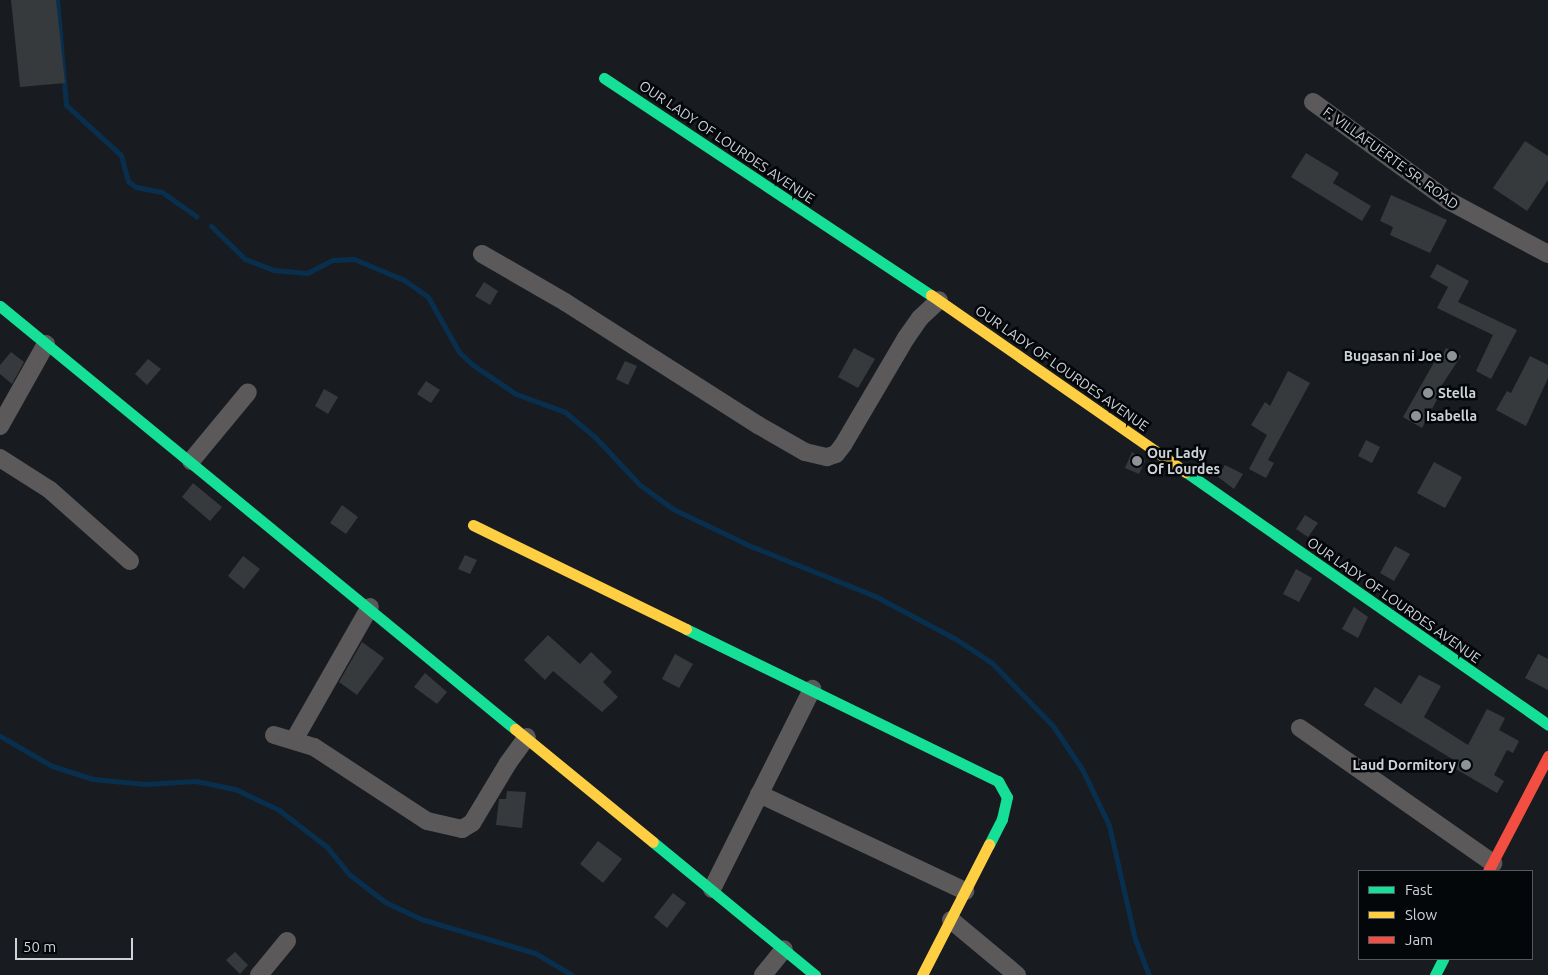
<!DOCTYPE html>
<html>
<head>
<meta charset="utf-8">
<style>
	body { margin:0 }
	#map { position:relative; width:1548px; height:975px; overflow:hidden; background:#181c20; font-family:Ubuntu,sans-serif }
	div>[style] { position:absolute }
	.stream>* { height:5px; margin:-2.5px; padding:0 2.5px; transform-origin:2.5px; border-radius:2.5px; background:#092f4f }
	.building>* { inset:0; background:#373a3d }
	.street>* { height:18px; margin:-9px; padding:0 9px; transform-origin:9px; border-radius:9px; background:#5b595a }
	.fast>* { height:11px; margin:-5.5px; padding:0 5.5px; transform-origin:5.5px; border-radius:5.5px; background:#16e098 }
	.slow>* { height:11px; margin:-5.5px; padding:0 5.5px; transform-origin:5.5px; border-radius:5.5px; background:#ffcf43 }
	.jam>* { height:11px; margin:-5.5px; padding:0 5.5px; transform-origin:5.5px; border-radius:5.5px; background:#f24e42 }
	.dots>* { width:14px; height:14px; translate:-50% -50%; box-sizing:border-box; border:2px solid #04070a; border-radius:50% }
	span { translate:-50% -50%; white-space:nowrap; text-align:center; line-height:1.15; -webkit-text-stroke:5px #04070a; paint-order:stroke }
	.street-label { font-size:14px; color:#ced3d9 }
	.poi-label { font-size:14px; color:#ced3d9; font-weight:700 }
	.right { translate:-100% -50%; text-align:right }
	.left { translate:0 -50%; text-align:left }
	.legend { position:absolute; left:1358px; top:870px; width:175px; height:90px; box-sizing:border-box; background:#04070a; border:1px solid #55595d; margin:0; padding:6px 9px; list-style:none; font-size:15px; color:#ced3d9 }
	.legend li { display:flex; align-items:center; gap:10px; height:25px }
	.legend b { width:25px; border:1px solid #55595d }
	.scale { position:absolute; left:15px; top:938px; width:118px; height:22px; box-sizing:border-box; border:2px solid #ced3d9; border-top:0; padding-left:6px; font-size:15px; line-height:18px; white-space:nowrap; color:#ced3d9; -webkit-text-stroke:4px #04070a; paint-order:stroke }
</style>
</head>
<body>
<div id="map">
	<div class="stream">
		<div style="left:57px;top:0;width:105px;rotate:85.1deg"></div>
		<div style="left:66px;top:105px;width:74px;rotate:42.3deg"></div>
		<div style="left:121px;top:155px;width:27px;rotate:75deg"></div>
		<div style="left:128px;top:181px;width:10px;rotate:37deg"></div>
		<div style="left:136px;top:187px;width:26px;rotate:11deg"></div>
		<div style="left:162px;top:192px;width:42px;rotate:35.2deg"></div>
		<div style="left:211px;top:226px;width:47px;rotate:44.1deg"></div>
		<div style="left:245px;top:259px;width:30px;rotate:21deg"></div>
		<div style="left:273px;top:270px;width:34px;rotate:5deg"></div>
		<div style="left:307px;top:273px;width:29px;rotate:-27deg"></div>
		<div style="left:333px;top:260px;width:21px;rotate:-3deg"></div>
		<div style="left:354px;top:259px;width:54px;rotate:22.8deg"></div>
		<div style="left:404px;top:280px;width:29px;rotate:35deg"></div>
		<div style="left:428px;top:297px;width:63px;rotate:60.6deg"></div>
		<div style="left:459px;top:352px;width:19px;rotate:43deg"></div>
		<div style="left:473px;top:365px;width:52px;rotate:34deg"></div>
		<div style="left:516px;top:394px;width:52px;rotate:20.2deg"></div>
		<div style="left:565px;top:412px;width:38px;rotate:40deg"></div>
		<div style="left:594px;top:436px;width:67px;rotate:46.8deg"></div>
		<div style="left:640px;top:485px;width:41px;rotate:36deg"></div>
		<div style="left:673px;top:509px;width:83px;rotate:25.6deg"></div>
		<div style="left:748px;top:545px;width:137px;rotate:21.9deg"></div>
		<div style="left:875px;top:596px;width:92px;rotate:28deg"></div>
		<div style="left:956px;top:639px;width:43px;rotate:33.7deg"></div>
		<div style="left:992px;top:663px;width:88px;rotate:45.9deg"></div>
		<div style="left:1053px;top:726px;width:52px;rotate:56deg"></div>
		<div style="left:1082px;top:769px;width:62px;rotate:64.3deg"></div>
		<div style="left:1109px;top:825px;width:117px;rotate:77.2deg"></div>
		<div style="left:1135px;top:939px;width:39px;rotate:69deg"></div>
		<div style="left:0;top:736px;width:60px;rotate:30deg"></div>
		<div style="left:52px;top:766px;width:43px;rotate:17.6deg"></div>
		<div style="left:93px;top:779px;width:52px;rotate:5.5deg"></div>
		<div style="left:145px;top:784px;width:51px;rotate:-3.4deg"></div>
		<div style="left:196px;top:781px;width:40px;rotate:12deg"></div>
		<div style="left:235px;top:789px;width:49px;rotate:25.5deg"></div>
		<div style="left:279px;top:810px;width:61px;rotate:37.6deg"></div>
		<div style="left:327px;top:847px;width:36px;rotate:51deg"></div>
		<div style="left:350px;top:875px;width:44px;rotate:37.6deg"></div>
		<div style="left:385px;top:902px;width:40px;rotate:25deg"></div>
		<div style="left:421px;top:919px;width:119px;rotate:16.6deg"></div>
		<div style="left:535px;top:953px;width:43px;rotate:30.7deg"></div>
	</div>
	<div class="building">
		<div style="clip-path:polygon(11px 0,56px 0,65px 83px,20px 87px)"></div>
		<div style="clip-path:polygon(1525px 141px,1548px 156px,1548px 180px,1527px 211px,1493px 188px)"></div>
		<div style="clip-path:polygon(1306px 153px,1339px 173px,1333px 183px,1371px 206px,1362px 221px,1291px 177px)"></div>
		<div style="clip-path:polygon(1391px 195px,1447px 220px,1430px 253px,1390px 235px,1393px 227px,1380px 221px)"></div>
		<div style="clip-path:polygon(1437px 264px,1469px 281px,1458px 302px,1517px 330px,1491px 379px,1476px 371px,1493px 335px,1437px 308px,1448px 287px,1430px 277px)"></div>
		<div style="clip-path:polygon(484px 282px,498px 291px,490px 305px,475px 296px)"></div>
		<div style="clip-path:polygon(854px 348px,875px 359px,858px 388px,838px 377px)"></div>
		<div style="clip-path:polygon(1446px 348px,1461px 356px,1438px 391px,1441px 392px,1422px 428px,1403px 417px,1440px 352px,1443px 354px)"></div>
		<div style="clip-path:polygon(11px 352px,24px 362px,12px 384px,0 374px,0 365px)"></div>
		<div style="clip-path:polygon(1530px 356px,1548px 365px,1548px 378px,1526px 426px,1496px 410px,1507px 391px,1511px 393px)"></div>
		<div style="clip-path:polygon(148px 359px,161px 369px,147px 385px,135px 374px)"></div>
		<div style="clip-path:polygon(625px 361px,637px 366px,628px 385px,616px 379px)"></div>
		<div style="clip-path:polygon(1288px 371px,1310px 383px,1268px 460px,1274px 463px,1266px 478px,1249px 469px,1267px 435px,1251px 425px,1265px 402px,1270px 406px)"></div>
		<div style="clip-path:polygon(426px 381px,440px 390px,431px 403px,417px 394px)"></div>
		<div style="clip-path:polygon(324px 389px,338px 397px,328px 414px,315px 406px)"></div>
		<div style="clip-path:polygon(1366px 440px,1380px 447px,1372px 463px,1358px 456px)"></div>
		<div style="clip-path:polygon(1132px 452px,1145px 461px,1139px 474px,1125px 468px)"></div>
		<div style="clip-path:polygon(1434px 462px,1462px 477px,1445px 508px,1417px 493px)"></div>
		<div style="clip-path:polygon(1225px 465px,1243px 474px,1234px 489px,1218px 477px)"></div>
		<div style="clip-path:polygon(193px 483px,222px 507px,210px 521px,182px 497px)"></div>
		<div style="clip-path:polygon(342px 505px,358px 517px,346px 534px,330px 523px)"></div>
		<div style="clip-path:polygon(1305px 515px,1318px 523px,1308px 537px,1296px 529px)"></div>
		<div style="clip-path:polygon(1395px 546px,1410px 554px,1394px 581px,1380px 573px)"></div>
		<div style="clip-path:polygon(465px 555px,477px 560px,470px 574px,458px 569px)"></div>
		<div style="clip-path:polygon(243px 556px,260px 569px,244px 589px,228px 576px)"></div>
		<div style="clip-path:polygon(1296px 569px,1312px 578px,1299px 602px,1283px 594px)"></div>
		<div style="clip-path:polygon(1354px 607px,1368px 617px,1358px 638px,1342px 629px)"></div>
		<div style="clip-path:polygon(548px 635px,580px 664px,591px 652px,612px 672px,603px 682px,618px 697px,602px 712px,553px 671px,545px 680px,524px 660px)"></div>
		<div style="clip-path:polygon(362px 642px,384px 658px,357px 695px,339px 682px)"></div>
		<div style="clip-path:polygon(675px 654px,693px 664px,679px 688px,662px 679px)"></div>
		<div style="clip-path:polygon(1538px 654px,1548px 659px,1548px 690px,1525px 678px)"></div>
		<div style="clip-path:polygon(425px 673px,447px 692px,437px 704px,414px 687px)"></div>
		<div style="clip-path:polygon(1419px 675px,1441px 686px,1424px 717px,1468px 745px,1487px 709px,1505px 718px,1499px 730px,1519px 741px,1513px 753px,1507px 750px,1494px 775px,1504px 781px,1497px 793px,1454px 768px,1457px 762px,1364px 705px,1375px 687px,1401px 704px)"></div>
		<div style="clip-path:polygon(507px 791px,526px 792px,522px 828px,496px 825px,499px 799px,506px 799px)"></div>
		<div style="clip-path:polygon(598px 841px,622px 859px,603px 883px,580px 864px)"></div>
		<div style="clip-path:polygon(673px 893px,686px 903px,667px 928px,654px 917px)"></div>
		<div style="clip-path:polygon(235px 952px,248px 965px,240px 974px,226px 960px)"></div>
	</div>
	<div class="street">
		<div style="left:1313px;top:102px;width:168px;rotate:36.1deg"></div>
		<div style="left:1449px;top:201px;width:112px;rotate:28.2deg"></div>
		<div style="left:482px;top:254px;width:96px;rotate:30deg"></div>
		<div style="left:565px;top:302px;width:229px;rotate:32.5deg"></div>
		<div style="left:758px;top:425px;width:54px;rotate:29.9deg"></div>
		<div style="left:805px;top:452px;width:23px;rotate:13deg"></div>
		<div style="left:827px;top:457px;width:9px;rotate:-18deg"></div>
		<div style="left:836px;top:454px;width:11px;rotate:-52deg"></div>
		<div style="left:843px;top:445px;width:124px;rotate:-59.5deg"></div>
		<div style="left:906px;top:338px;width:24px;rotate:-55deg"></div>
		<div style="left:920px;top:318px;width:26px;rotate:-43deg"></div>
		<div style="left:0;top:426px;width:94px;rotate:-60.7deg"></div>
		<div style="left:0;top:458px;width:59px;rotate:32.6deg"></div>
		<div style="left:50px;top:490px;width:107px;rotate:41.6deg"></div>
		<div style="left:191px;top:461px;width:89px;rotate:-50.4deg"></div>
		<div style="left:1300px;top:728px;width:236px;rotate:35deg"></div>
		<div style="left:274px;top:735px;width:42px;rotate:16.7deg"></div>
		<div style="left:314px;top:747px;width:135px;rotate:33.2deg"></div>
		<div style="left:427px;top:821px;width:36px;rotate:13deg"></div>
		<div style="left:462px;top:829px;width:12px;rotate:-31deg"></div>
		<div style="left:472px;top:823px;width:70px;rotate:-59deg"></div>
		<div style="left:508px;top:763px;width:32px;rotate:-54deg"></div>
		<div style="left:294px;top:740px;width:153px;rotate:-60.3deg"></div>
		<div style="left:759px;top:794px;width:228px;rotate:25.2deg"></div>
		<div style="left:712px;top:889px;width:224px;rotate:-63.4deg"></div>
		<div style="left:951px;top:920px;width:86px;rotate:39.8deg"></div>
		<div style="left:259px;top:975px;width:44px;rotate:-50.5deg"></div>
		<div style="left:763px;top:975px;width:33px;rotate:-51deg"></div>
	</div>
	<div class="fast">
		<div style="left:604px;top:78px;width:392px;rotate:33.6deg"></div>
		<div style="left:0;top:306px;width:666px;rotate:39.4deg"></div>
		<div style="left:1186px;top:472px;width:442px;rotate:34.9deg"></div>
		<div style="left:686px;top:629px;width:347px;rotate:26deg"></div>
		<div style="left:998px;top:781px;width:18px;rotate:61deg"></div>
		<div style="left:1007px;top:797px;width:23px;rotate:103deg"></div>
		<div style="left:1002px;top:819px;width:28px;rotate:117deg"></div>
		<div style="left:653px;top:842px;width:210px;rotate:39.4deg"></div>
		<div style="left:1435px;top:975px;width:18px;rotate:-63deg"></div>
	</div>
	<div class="slow">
		<div style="left:931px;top:295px;width:310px;rotate:34.8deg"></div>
		<div style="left:473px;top:525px;width:237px;rotate:26deg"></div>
		<div style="left:515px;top:729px;width:178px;rotate:39.3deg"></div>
		<div style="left:922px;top:975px;width:147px;rotate:-62.9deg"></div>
	</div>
	<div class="jam">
		<div style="left:1488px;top:871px;width:130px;rotate:-62.4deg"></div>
	</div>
	<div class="dots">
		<div style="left:1452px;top:356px;background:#8e9398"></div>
		<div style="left:1428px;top:393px;background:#8e9398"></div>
		<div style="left:1416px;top:416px;background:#8e9398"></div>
		<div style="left:1137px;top:461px;background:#8e9398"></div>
		<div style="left:1466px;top:765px;background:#8e9398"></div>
	</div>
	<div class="street-label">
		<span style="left:727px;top:142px;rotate:34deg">OUR LADY OF LOURDES AVENUE</span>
		<span style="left:1391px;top:158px;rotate:36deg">F. VILLAFUERTE SR. ROAD</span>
		<span style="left:1062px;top:368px;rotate:35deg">OUR LADY OF LOURDES AVENUE</span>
		<span style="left:1394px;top:600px;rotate:35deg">OUR LADY OF LOURDES AVENUE</span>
	</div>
	<div class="poi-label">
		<span class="right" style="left:1442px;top:356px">Bugasan ni Joe</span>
		<span class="left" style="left:1438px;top:393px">Stella</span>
		<span class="left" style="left:1426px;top:416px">Isabella</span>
		<span class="left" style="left:1147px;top:461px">Our Lady<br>Of Lourdes</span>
		<span class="right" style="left:1456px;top:765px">Laud Dormitory</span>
	</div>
	<ul class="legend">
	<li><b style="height:6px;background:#16e098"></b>Fast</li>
	<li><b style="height:6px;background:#ffcf43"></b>Slow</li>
	<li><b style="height:6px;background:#f24e42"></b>Jam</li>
	</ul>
	<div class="scale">50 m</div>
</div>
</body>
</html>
